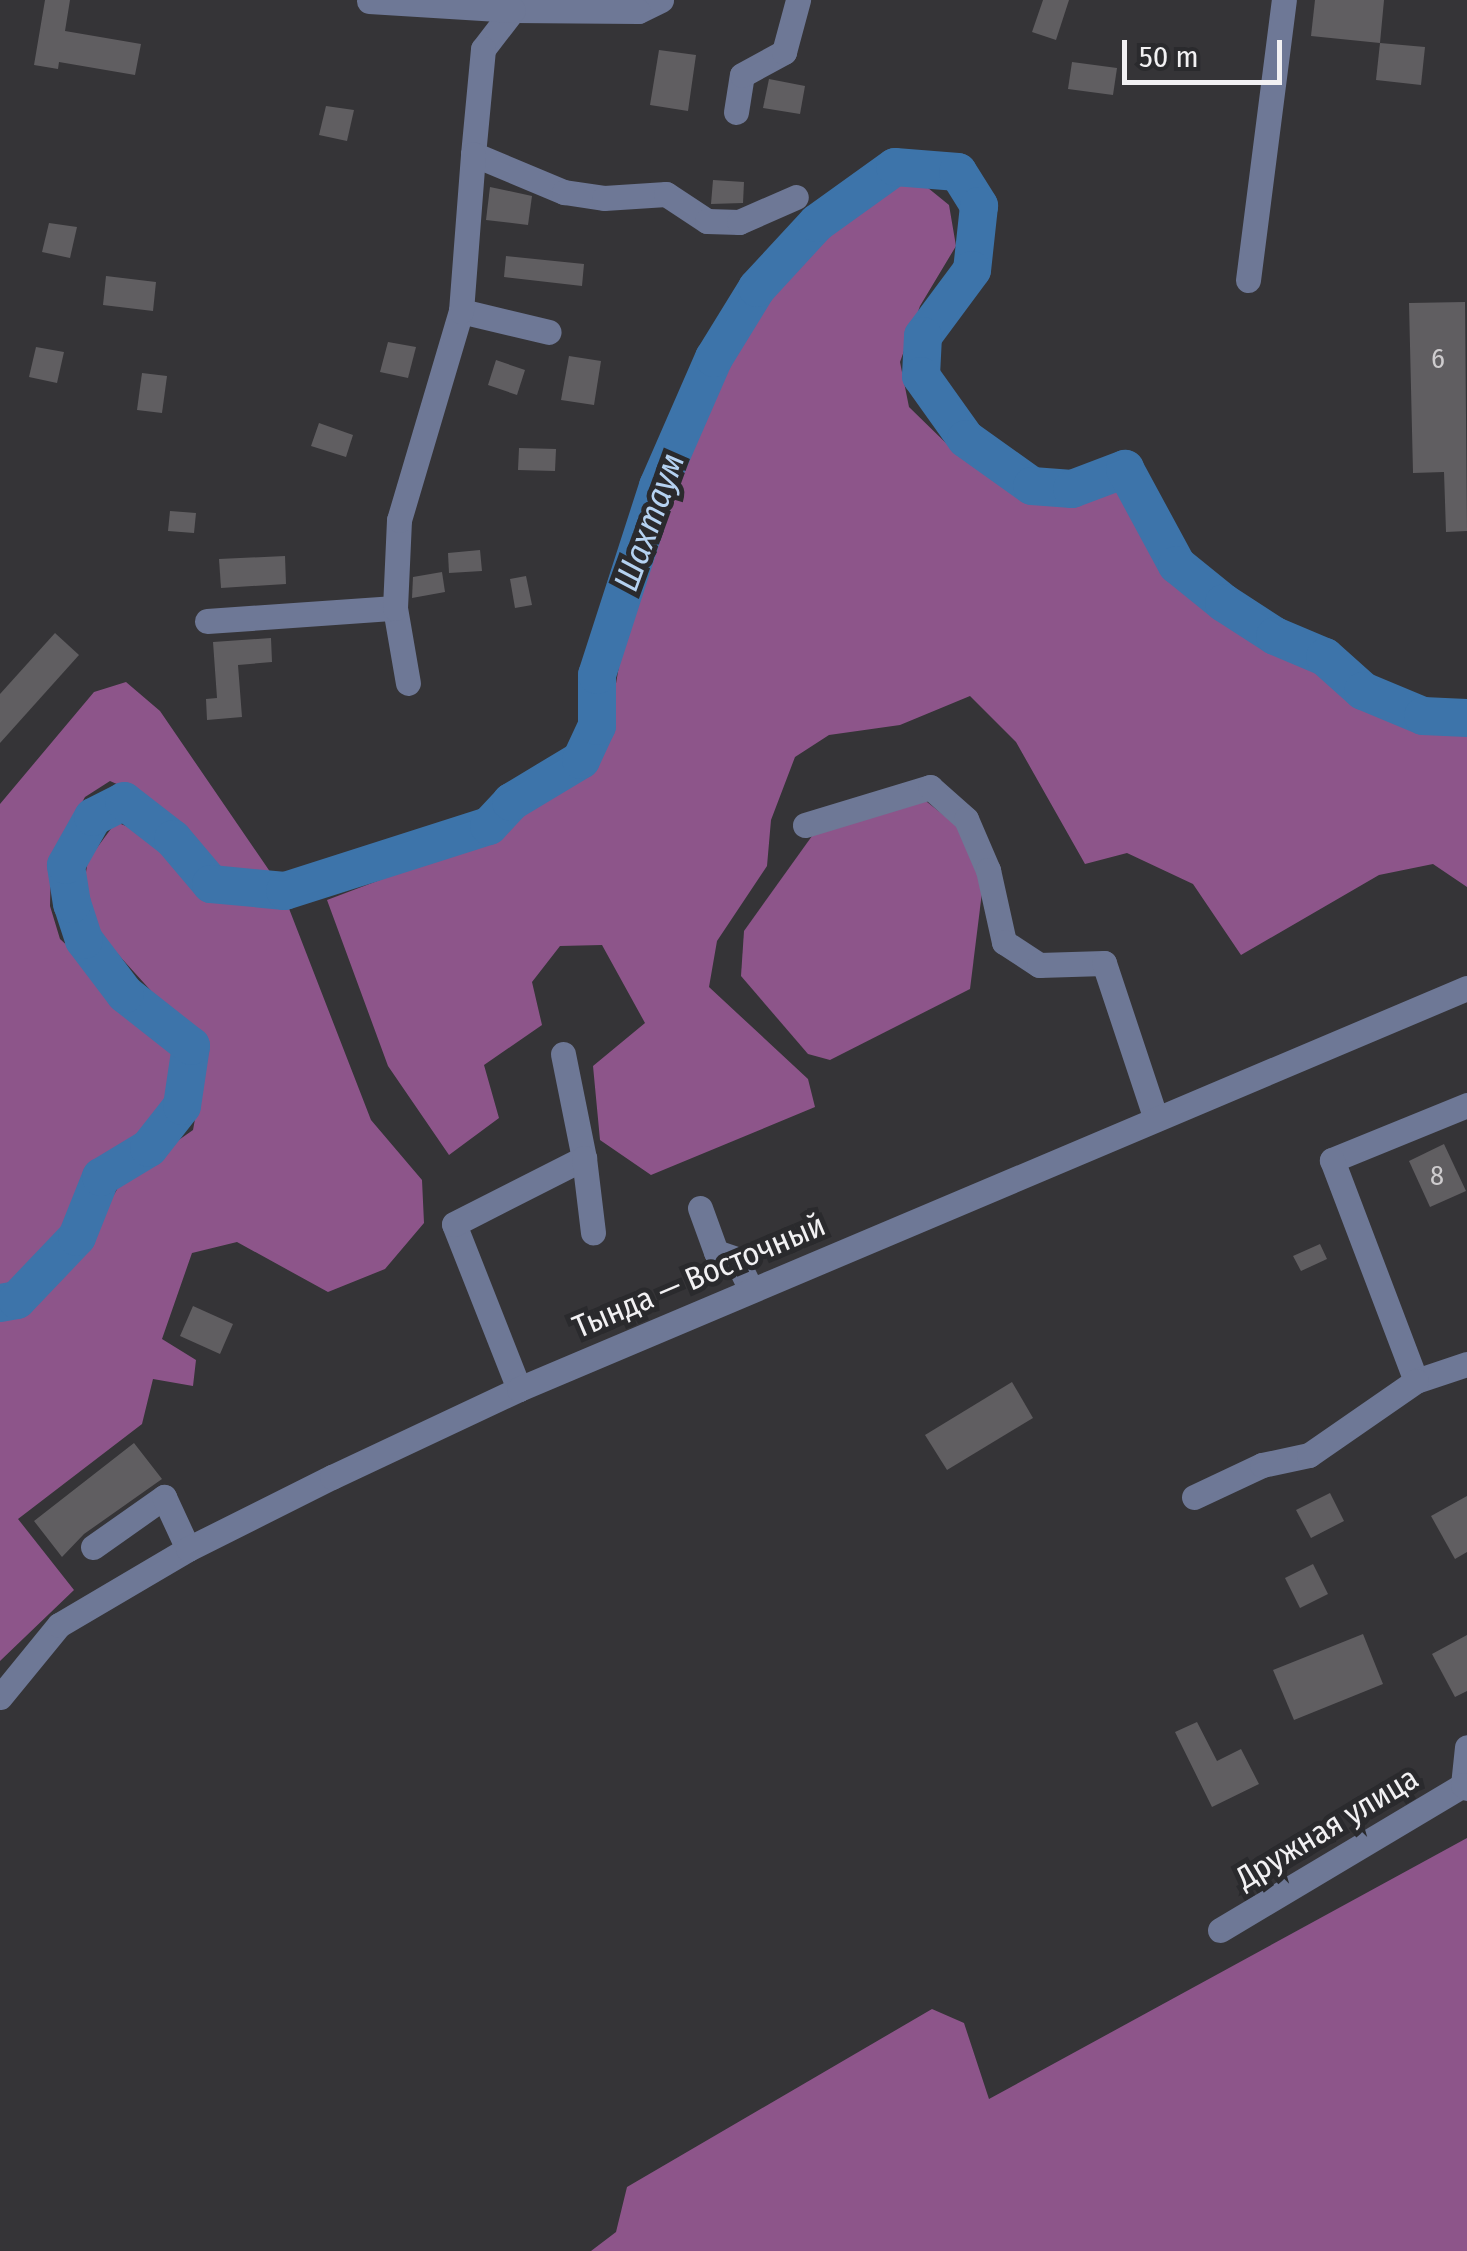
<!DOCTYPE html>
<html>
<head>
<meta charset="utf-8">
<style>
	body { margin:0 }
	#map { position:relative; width:1467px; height:2251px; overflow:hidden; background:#353437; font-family:"Fira Sans Condensed",sans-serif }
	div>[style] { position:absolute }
	.forest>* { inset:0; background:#8d558a }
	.river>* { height:38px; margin:-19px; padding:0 19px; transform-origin:19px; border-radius:19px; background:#3d74aa }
	.building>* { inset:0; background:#605e61 }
	.minor>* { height:25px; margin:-12.5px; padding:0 12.5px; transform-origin:12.5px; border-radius:12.5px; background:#6e7896 }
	span { translate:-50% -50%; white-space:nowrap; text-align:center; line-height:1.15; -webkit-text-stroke:10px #2a2a2d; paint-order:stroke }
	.number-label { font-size:28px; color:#ceccce }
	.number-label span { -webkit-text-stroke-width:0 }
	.street-label { font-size:32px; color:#f2f1f3 }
	.water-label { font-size:35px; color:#b5d2f1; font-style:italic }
	.scale { position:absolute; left:1122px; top:40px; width:160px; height:45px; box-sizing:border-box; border:5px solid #f2f1f3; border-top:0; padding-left:12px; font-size:30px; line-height:35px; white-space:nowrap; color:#f2f1f3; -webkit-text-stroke:8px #2a2a2d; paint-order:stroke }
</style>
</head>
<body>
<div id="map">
	<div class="forest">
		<div style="clip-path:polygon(917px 179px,949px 205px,956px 246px,920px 306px,900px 362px,909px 407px,951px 448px,1022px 494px,1081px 502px,1118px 487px,1177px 585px,1274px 655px,1317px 670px,1371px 710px,1467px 729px,1467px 887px,1433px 864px,1379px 875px,1241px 955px,1193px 884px,1127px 853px,1085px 864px,1016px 742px,970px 696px,900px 725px,829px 735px,795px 757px,771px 820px,767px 866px,717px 941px,709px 987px,808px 1079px,815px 1107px,651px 1175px,600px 1140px,593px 1066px,645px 1023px,602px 945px,560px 946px,532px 982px,542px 1025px,484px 1065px,499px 1118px,449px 1155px,388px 1066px,327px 900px,499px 835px,591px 763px,609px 725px,622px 648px,651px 559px,701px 423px,752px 317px,825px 235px,886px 187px)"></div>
		<div style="clip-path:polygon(126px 682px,160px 711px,275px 879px,209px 868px,137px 793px,110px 781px,85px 797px,51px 857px,50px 906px,60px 939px,170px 1039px,178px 1070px,167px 1108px,147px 1139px,120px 1149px,95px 1172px,68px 1233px,34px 1271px,0 1293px,0 804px,94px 692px)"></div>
		<div style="clip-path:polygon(922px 798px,960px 828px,983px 884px,970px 989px,830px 1060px,808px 1054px,741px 976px,744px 931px,812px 836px)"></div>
		<div style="clip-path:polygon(116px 822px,163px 841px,210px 895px,288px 906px,371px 1120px,422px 1180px,424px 1223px,385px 1269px,328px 1292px,237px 1242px,192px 1253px,162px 1339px,196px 1360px,193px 1386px,153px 1379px,142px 1424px,18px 1519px,74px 1590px,0 1661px,0 1316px,46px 1288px,86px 1243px,123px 1179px,193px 1130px,203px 1075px,201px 1046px,96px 930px,82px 896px,88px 860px)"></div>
		<div style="clip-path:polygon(1467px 1838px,1467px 2251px,591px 2251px,616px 2232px,627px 2187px,932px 2009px,964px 2023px,989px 2099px)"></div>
	</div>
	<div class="river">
		<div style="left:0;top:1303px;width:17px;rotate:-10deg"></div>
		<div style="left:17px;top:1300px;width:87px;rotate:-46.4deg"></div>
		<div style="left:77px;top:1237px;width:65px;rotate:-68.2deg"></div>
		<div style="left:101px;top:1177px;width:56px;rotate:-31.1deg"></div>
		<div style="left:149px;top:1148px;width:53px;rotate:-51.8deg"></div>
		<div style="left:182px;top:1106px;width:61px;rotate:-81.5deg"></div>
		<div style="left:191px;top:1046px;width:84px;rotate:-141.8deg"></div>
		<div style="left:125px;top:994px;width:68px;rotate:-127.2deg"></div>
		<div style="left:84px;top:940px;width:38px;rotate:-108deg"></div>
		<div style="left:72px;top:904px;width:39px;rotate:-99deg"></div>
		<div style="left:66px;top:865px;width:55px;rotate:-60.6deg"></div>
		<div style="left:93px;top:817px;width:35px;rotate:-27deg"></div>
		<div style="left:124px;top:801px;width:62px;rotate:37.8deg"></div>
		<div style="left:173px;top:839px;width:59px;rotate:49.8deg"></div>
		<div style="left:211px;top:884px;width:74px;rotate:5.4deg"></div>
		<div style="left:285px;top:891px;width:214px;rotate:-17.7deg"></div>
		<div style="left:489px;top:826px;width:33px;rotate:-47deg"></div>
		<div style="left:511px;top:802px;width:82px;rotate:-31deg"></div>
		<div style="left:581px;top:760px;width:38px;rotate:-65deg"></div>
		<div style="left:597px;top:726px;width:51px;rotate:-90deg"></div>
		<div style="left:597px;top:675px;width:199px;rotate:-72.1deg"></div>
		<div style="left:658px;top:486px;width:140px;rotate:-66.4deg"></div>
		<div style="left:714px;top:358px;width:82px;rotate:-58.4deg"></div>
		<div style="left:757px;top:288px;width:88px;rotate:-47.3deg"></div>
		<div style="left:817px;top:223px;width:96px;rotate:-35.7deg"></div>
		<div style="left:895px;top:167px;width:63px;rotate:4.5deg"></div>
		<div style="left:958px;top:172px;width:40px;rotate:58deg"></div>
		<div style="left:979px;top:206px;width:64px;rotate:96.2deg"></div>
		<div style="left:972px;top:270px;width:82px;rotate:126.6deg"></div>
		<div style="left:923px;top:336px;width:40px;rotate:92.9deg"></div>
		<div style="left:921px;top:376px;width:77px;rotate:54.5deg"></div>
		<div style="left:966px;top:439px;width:81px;rotate:35.5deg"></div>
		<div style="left:1032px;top:486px;width:40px;rotate:4.3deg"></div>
		<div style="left:1072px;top:489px;width:57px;rotate:-20.7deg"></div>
		<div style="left:1125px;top:469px;width:109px;rotate:61.6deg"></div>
		<div style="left:1177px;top:565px;width:60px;rotate:39deg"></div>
		<div style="left:1224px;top:603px;width:61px;rotate:32.9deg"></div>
		<div style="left:1275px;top:636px;width:54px;rotate:22.8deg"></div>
		<div style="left:1325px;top:657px;width:51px;rotate:41.8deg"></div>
		<div style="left:1363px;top:691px;width:65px;rotate:22.6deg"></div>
		<div style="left:1423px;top:716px;width:44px;rotate:2.6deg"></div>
	</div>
	<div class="building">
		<div style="clip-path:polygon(45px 0,70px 0,65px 31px,141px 44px,135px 75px,59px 62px,58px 69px,34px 65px)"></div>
		<div style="clip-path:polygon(1043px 0,1069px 0,1056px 40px,1032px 32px)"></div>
		<div style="clip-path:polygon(1315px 0,1384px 0,1380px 43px,1311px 36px)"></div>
		<div style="clip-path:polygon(1380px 43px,1425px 47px,1421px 85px,1376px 80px)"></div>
		<div style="clip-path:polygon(659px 50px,696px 55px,688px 111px,650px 105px)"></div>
		<div style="clip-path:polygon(1072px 62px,1117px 68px,1113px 95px,1068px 89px)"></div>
		<div style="clip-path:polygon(769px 79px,805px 86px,800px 114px,763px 108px)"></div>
		<div style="clip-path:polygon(326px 106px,354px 110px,347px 141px,319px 135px)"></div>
		<div style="clip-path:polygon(713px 180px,744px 182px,743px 203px,711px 204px)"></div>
		<div style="clip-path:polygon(490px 187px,532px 196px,528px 225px,486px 220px)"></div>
		<div style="clip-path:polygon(49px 223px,77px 227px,70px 258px,42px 252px)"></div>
		<div style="clip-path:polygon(506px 256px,584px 264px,582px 286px,504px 277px)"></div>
		<div style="clip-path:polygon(106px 276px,156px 282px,153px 311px,103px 305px)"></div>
		<div style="clip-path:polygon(1465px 302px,1467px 531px,1446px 532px,1444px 472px,1413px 473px,1409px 303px)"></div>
		<div style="clip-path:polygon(388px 342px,416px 347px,408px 378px,380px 372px)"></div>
		<div style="clip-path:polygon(36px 347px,64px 352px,57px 383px,29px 377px)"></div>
		<div style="clip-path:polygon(569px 356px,601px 361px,594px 405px,561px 400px)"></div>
		<div style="clip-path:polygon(496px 360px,525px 370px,517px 395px,488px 385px)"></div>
		<div style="clip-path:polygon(142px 373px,167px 376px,162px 413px,137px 410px)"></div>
		<div style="clip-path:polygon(319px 423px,353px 435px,346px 457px,311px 446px)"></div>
		<div style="clip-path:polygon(519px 448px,556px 449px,555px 471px,518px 470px)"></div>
		<div style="clip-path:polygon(170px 511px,196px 513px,194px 533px,168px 531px)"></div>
		<div style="clip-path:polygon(480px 550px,482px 571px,449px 573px,448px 553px)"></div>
		<div style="clip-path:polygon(285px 556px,286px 584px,221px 588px,219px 559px)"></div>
		<div style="clip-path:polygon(442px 572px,445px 592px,412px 598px,413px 577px)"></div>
		<div style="clip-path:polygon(526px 576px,532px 605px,515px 608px,510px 579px)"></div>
		<div style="clip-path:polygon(55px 633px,79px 655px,0 743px,0 694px)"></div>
		<div style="clip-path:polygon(271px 638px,272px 662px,238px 665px,242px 717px,207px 720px,206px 699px,217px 698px,213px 642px)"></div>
		<div style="clip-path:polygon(1444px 1144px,1466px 1191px,1430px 1207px,1409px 1161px)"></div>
		<div style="clip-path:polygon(1320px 1244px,1327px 1259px,1301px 1271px,1293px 1256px)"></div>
		<div style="clip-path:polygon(193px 1306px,233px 1324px,220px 1354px,180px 1336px)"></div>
		<div style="clip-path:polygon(1012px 1382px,1033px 1418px,947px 1470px,925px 1435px)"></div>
		<div style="clip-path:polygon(134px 1443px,162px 1479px,84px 1534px,62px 1557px,34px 1521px)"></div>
		<div style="clip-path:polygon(1330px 1493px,1344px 1521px,1311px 1538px,1296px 1510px)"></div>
		<div style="clip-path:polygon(1467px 1496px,1467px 1552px,1455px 1559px,1431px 1516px)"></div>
		<div style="clip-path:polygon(1313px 1564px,1328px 1594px,1300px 1608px,1285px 1578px)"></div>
		<div style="clip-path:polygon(1363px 1634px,1383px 1684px,1294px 1720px,1273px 1670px)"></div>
		<div style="clip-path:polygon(1467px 1635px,1467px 1691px,1455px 1697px,1432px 1654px)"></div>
		<div style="clip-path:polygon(1197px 1722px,1217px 1761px,1241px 1749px,1259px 1784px,1212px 1807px,1175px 1732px)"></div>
	</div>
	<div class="minor">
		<div style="left:661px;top:0;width:25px;rotate:154deg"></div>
		<div style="left:638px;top:11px;width:125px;rotate:-179.5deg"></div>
		<div style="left:513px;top:10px;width:49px;rotate:127.6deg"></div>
		<div style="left:483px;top:49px;width:105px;rotate:95.4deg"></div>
		<div style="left:473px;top:154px;width:99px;rotate:22.7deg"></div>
		<div style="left:564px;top:192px;width:40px;rotate:8.5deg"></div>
		<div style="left:604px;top:198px;width:62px;rotate:-3.7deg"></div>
		<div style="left:666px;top:194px;width:49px;rotate:33.4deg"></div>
		<div style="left:707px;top:221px;width:32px;rotate:2deg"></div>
		<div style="left:739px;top:222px;width:62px;rotate:-23.7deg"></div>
		<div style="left:369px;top:1px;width:144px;rotate:3.6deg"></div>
		<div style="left:736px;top:112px;width:37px;rotate:-81deg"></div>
		<div style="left:742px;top:75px;width:48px;rotate:-28.7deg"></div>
		<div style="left:784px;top:52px;width:54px;rotate:-74.9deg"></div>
		<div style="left:1248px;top:280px;width:282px;rotate:-82.7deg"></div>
		<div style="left:461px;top:311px;width:90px;rotate:13.4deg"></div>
		<div style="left:395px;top:608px;width:76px;rotate:80.2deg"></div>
		<div style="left:207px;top:621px;width:188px;rotate:-4deg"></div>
		<div style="left:395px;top:608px;width:88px;rotate:-87.4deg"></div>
		<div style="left:399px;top:520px;width:218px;rotate:-73.5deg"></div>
		<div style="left:461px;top:311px;width:157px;rotate:-85.6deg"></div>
		<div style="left:805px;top:825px;width:131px;rotate:-16.9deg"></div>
		<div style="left:930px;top:787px;width:48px;rotate:41.6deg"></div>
		<div style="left:966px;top:819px;width:56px;rotate:66.7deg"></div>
		<div style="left:988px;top:870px;width:74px;rotate:77.5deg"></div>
		<div style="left:1004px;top:942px;width:42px;rotate:33.3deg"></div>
		<div style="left:1039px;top:965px;width:65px;rotate:-1.8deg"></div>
		<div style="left:1104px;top:963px;width:161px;rotate:71.6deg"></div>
		<div style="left:563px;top:1054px;width:106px;rotate:78.6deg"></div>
		<div style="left:1467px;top:1105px;width:146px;rotate:157.8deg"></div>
		<div style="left:1332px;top:1160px;width:236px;rotate:69.2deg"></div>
		<div style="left:1416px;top:1381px;width:54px;rotate:-18.4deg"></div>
		<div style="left:700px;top:1208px;width:47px;rotate:70deg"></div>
		<div style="left:716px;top:1252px;width:21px;rotate:19deg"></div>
		<div style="left:736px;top:1259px;width:34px;rotate:64deg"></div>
		<div style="left:519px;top:1389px;width:177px;rotate:-111.5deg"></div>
		<div style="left:454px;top:1224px;width:146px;rotate:-26.9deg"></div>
		<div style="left:584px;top:1158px;width:75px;rotate:83.1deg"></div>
		<div style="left:1194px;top:1497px;width:75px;rotate:-25.2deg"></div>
		<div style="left:1262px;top:1465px;width:48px;rotate:-12deg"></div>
		<div style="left:1309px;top:1455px;width:130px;rotate:-34.7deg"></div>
		<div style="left:93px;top:1547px;width:87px;rotate:-35.2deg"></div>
		<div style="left:164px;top:1497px;width:57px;rotate:65.2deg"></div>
		<div style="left:0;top:1697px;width:93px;rotate:-50.7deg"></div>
		<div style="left:59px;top:1625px;width:150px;rotate:-30.5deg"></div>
		<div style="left:188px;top:1549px;width:161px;rotate:-26.6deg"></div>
		<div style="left:332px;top:1477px;width:207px;rotate:-25.2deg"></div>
		<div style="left:519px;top:1389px;width:1029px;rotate:-22.93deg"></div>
		<div style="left:1463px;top:1785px;width:38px;rotate:-84deg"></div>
		<div style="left:1220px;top:1930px;width:283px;rotate:-30.8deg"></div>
		<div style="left:1463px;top:1785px;width:5px;rotate:37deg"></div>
	</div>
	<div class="number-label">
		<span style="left:1438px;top:359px">6</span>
		<span style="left:1437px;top:1176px">8</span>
	</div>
	<div class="street-label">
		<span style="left:699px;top:1276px;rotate:-23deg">Тында — Восточный</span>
		<span style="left:1327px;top:1828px;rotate:-31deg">Дружная улица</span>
	</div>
	<div class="water-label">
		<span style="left:649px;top:522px;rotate:-70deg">Шахтаум</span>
	</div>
	<div class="scale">50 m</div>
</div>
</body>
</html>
